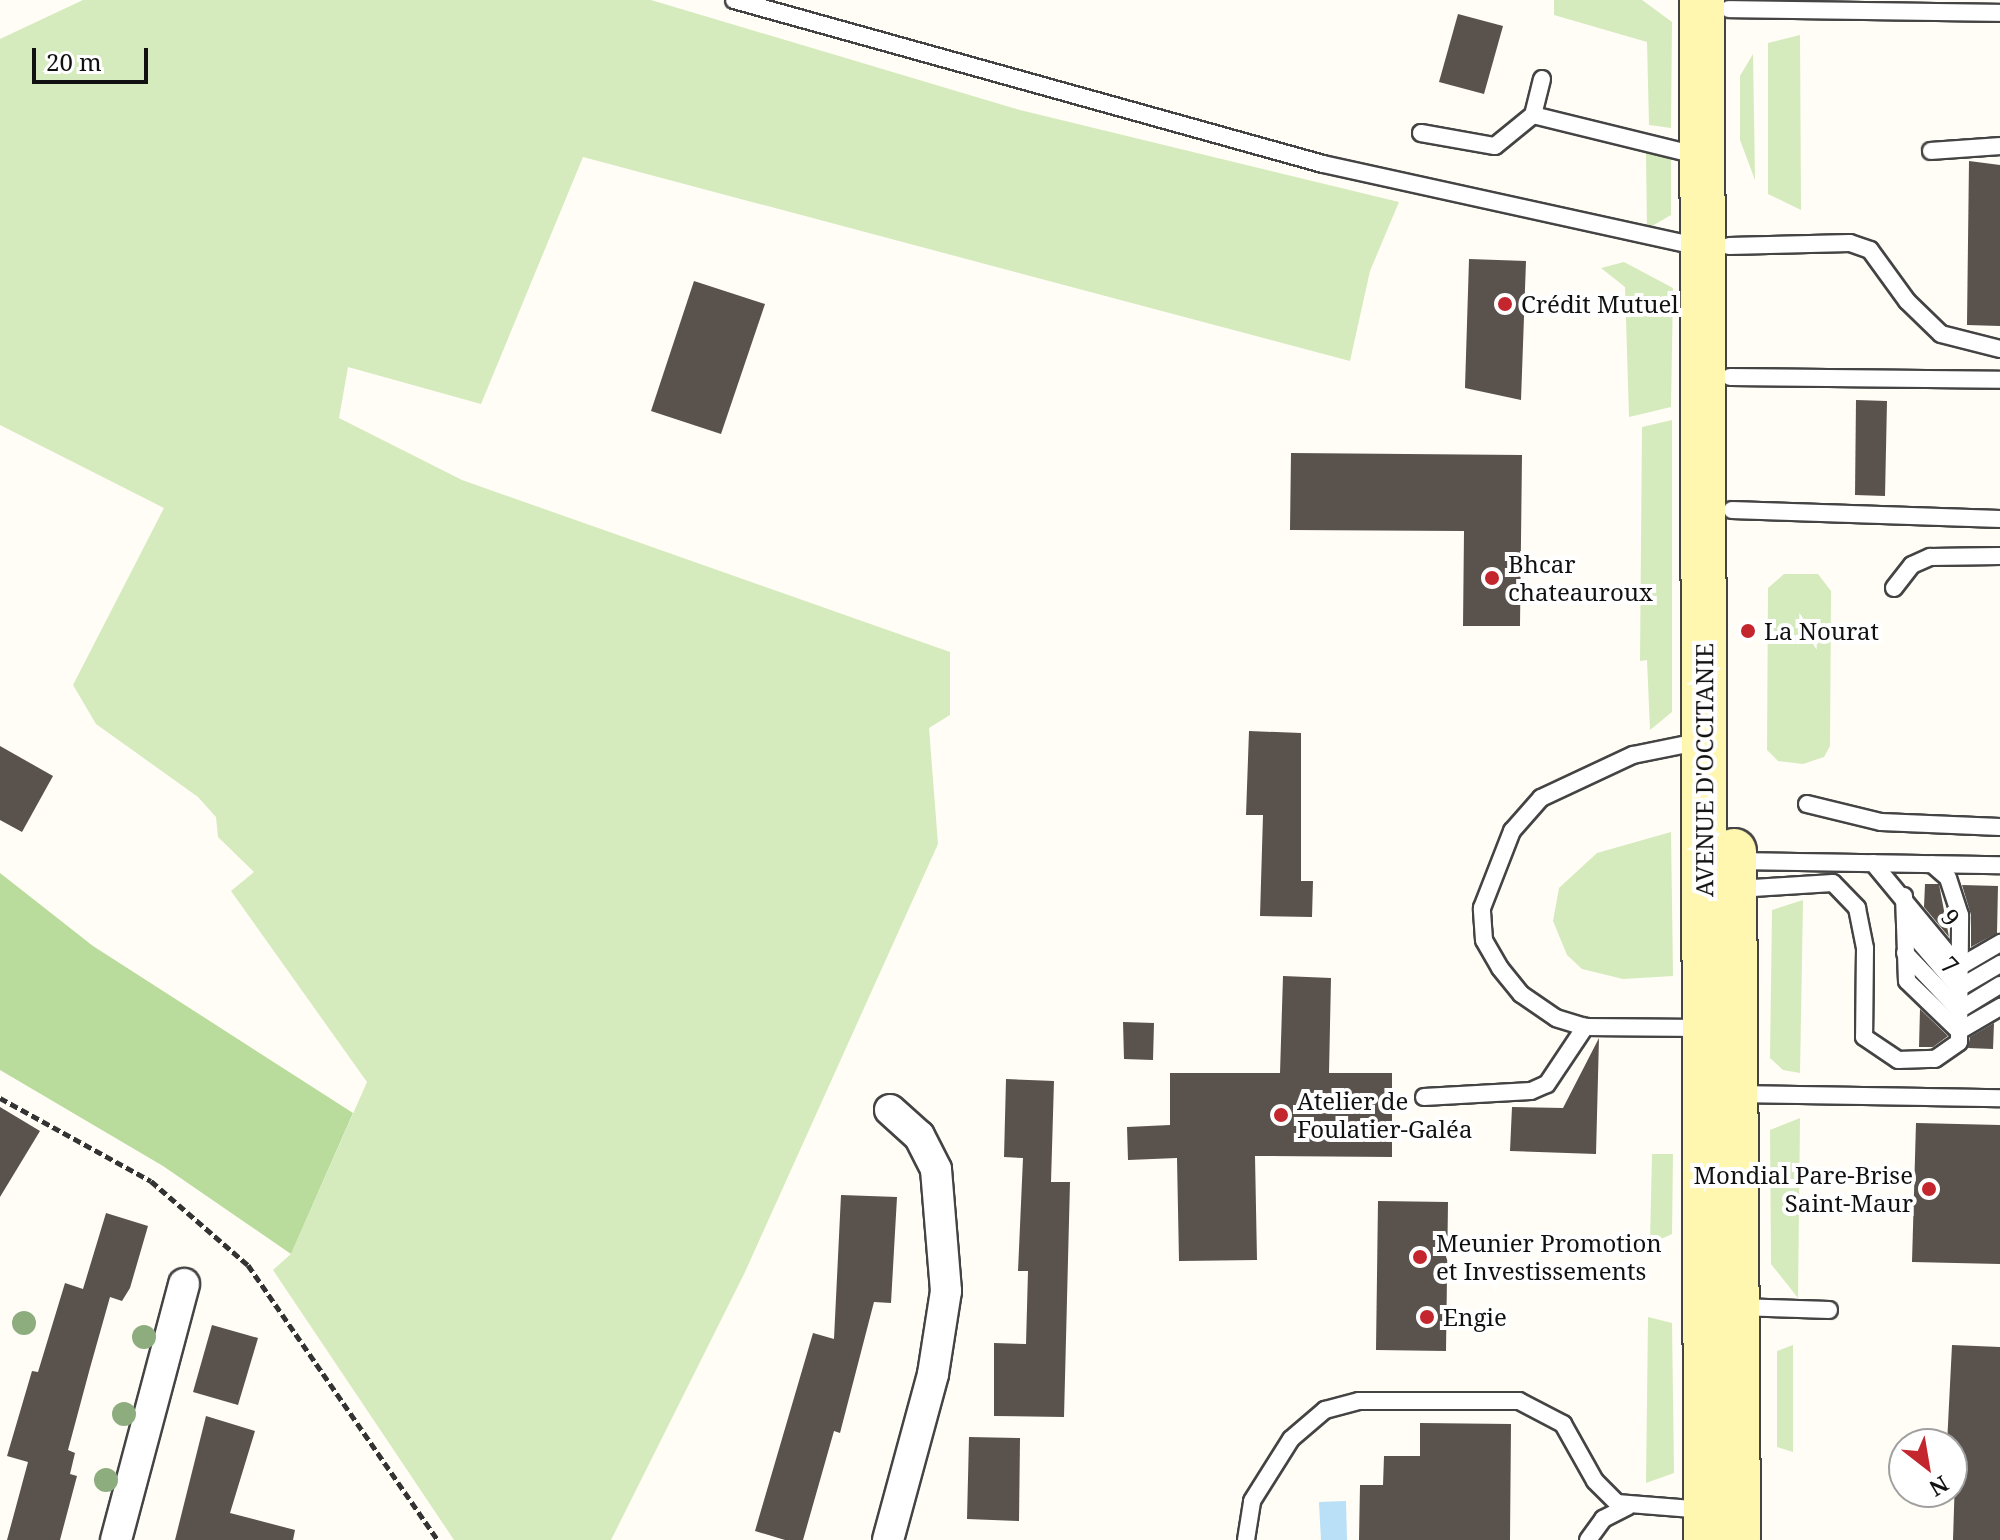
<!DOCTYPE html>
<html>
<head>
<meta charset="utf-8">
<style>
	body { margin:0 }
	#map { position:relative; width:2000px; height:1540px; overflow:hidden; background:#fffdf5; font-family:"Noto Serif",serif }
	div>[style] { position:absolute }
	.green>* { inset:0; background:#d5ebbd }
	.forest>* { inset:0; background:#b9dc9c }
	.water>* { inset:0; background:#b9e0f7 }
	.building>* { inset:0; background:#5a524d }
	.path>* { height:5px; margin-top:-2.5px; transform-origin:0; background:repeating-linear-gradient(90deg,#333 0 8px,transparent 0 12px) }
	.roads { filter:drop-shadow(2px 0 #444) drop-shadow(-2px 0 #444) drop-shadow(0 2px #444) drop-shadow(0 -2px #444) }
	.service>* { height:16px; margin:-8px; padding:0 8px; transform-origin:8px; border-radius:8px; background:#fff }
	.minor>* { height:30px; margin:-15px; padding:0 15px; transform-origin:15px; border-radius:15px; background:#fff }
	.secondary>* { height:44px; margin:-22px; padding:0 22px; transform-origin:22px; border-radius:22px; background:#fff6b0 }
	.trees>* { width:24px; height:24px; margin:-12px; border-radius:50%; background:#8dad7f }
	.dots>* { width:22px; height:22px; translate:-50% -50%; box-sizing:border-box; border:4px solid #fff; border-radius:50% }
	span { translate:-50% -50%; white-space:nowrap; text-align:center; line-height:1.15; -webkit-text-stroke:8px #fff; paint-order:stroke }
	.poi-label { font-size:24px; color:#111 }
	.left { translate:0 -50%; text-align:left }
	.right { translate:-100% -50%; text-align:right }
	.street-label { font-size:24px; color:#111 }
	.north { position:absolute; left:1888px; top:1428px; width:80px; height:80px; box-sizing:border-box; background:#fff; border:2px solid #a0a0a0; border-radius:50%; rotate:149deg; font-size:22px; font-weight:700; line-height:32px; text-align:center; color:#111 }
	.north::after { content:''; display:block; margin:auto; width:28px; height:36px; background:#c4262e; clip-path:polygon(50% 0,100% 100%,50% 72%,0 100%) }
	.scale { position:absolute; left:32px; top:48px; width:116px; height:36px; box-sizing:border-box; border:4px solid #111; border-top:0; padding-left:10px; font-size:24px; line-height:28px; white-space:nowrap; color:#111; -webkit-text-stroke:6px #fff; paint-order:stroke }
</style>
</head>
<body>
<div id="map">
	<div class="green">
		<div style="clip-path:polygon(83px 0,651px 0,1020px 110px,1399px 202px,1370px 271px,1350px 361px,583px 157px,481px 404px,348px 367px,339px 418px,462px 480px,950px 652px,950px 715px,929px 728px,938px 844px,745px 1272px,611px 1540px,454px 1540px,273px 1270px,291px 1254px,367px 1082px,231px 891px,254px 872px,218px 837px,216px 817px,198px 797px,96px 724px,73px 685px,164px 508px,0 425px,0 39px)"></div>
		<div style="clip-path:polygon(1554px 0,1642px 0,1672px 22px,1671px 128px,1649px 125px,1647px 42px,1554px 15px)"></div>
		<div style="clip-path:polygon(1800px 35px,1801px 210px,1768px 194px,1768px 43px)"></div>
		<div style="clip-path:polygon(1753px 54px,1755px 180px,1740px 140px,1740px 76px)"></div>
		<div style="clip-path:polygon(1646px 153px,1671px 158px,1671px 215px,1647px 229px)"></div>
		<div style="clip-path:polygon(1624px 262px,1673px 288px,1671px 407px,1629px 417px,1625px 287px,1601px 268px)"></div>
		<div style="clip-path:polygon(1672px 420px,1672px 712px,1650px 730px,1647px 660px,1640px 661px,1642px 427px)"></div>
		<div style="clip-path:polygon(1784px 574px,1818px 574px,1831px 591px,1830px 746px,1824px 757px,1803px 764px,1778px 761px,1767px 750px,1768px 588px)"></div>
		<div style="clip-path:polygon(1671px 832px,1673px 976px,1623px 979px,1582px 969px,1567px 955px,1553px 921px,1559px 888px,1597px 853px)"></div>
		<div style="clip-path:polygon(1803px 900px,1800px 1073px,1783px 1070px,1770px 1058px,1772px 910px)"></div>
		<div style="clip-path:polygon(1800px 1118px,1798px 1298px,1771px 1264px,1770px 1130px)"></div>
		<div style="clip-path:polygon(1652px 1154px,1673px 1154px,1672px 1234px,1650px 1244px)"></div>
		<div style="clip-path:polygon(1648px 1317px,1672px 1323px,1674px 1473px,1646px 1483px)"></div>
		<div style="clip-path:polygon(1793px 1345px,1793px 1452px,1777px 1447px,1777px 1351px)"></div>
	</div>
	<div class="forest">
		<div style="clip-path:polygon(0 873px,93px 946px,353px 1113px,291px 1254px,163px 1166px,0 1070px)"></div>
	</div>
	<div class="water">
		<div style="clip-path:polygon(1346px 1501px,1347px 1540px,1321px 1540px,1319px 1502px)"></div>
	</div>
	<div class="building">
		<div style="clip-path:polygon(1458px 14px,1503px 26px,1484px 94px,1439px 82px)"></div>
		<div style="clip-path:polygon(1969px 161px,2000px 165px,2000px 326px,1967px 325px)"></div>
		<div style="clip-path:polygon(1469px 259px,1526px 261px,1521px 400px,1465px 388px)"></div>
		<div style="clip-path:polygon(694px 281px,765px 304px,721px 434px,651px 411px)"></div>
		<div style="clip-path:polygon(1856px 400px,1887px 401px,1885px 496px,1855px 495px)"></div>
		<div style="clip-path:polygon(1291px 453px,1522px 455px,1520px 626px,1463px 626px,1464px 531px,1290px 530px)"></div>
		<div style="clip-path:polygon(1249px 731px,1301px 733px,1301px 881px,1313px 881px,1312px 917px,1260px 916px,1263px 815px,1246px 815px)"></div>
		<div style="clip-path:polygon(0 746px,53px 776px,22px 832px,0 820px)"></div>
		<div style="clip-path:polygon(1925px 884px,1939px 884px,1949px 937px,1924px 907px)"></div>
		<div style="clip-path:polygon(1962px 885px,1998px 886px,1997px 933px,1971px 947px,1971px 915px)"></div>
		<div style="clip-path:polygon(1283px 976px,1331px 978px,1329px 1073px,1392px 1073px,1392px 1157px,1255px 1156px,1257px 1260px,1179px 1261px,1177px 1158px,1128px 1160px,1127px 1127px,1170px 1125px,1170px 1073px,1280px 1073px)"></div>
		<div style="clip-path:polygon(1920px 1009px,1948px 1036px,1933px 1047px,1919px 1047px)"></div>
		<div style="clip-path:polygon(1123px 1022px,1154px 1023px,1153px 1060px,1124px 1059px)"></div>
		<div style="clip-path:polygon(1994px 1023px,1993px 1049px,1968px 1048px,1970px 1037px)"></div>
		<div style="clip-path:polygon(1599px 1038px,1596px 1154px,1510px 1151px,1512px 1107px,1563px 1108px)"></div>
		<div style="clip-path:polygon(1006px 1079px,1054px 1081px,1051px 1182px,1070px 1182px,1064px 1417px,994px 1416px,994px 1343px,1026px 1344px,1028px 1271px,1018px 1271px,1023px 1158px,1004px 1157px)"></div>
		<div style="clip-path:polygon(0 1107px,40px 1131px,0 1197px)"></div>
		<div style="clip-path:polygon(1916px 1123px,2000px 1125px,2000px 1264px,1912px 1262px)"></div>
		<div style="clip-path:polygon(841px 1195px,897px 1197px,891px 1303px,874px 1302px,840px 1433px,834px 1431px,803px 1540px,785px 1540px,755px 1531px,813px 1333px,834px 1339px)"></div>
		<div style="clip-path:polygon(1378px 1201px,1448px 1202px,1446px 1351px,1376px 1350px)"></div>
		<div style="clip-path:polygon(106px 1213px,148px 1226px,130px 1288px,122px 1301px,110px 1297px,90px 1368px,68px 1450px,75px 1453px,70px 1474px,77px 1476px,60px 1540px,7px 1540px,28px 1462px,7px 1456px,32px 1371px,38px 1372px,65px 1283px,83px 1289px)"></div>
		<div style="clip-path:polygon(212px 1325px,258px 1338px,238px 1405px,193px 1392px)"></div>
		<div style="clip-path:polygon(1952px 1345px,2000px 1347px,2000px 1540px,1953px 1540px,1955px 1477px,1947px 1444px)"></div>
		<div style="clip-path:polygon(206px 1416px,255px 1431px,230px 1513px,295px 1530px,293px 1540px,175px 1540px)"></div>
		<div style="clip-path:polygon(1420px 1423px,1511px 1424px,1510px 1540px,1359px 1540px,1360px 1485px,1383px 1485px,1384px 1456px,1420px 1456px)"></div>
		<div style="clip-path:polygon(969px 1437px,1020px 1438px,1019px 1521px,967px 1519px)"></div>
	</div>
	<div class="path">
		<div style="left:0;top:1098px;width:172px;rotate:28.8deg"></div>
		<div style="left:151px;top:1181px;width:128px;rotate:40.9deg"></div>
		<div style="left:248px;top:1265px;width:334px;rotate:55.4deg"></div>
	</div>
	<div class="roads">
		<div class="service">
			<div style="left:734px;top:0;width:611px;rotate:15.56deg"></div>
			<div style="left:1323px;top:164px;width:386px;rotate:12.4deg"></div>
			<div style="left:1729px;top:9px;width:271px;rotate:0.8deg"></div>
			<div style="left:1542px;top:79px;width:37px;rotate:104deg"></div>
			<div style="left:1533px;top:115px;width:172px;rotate:13.8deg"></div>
			<div style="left:1421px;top:133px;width:75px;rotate:10deg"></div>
			<div style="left:1495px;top:146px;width:49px;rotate:-39.2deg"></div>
			<div style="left:1931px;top:151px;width:69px;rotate:-4.1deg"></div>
			<div style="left:1729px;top:246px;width:121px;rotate:-1.4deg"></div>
			<div style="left:1850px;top:243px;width:21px;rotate:19deg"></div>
			<div style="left:1870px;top:250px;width:63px;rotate:54deg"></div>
			<div style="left:1907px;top:301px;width:47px;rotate:44.1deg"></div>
			<div style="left:1941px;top:334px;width:61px;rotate:14.3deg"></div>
			<div style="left:1730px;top:377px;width:270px;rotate:0.6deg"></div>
			<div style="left:1732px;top:510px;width:268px;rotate:1.9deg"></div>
			<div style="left:1894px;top:588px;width:29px;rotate:-52deg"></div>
			<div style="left:1912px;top:565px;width:20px;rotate:-24deg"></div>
			<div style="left:1930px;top:557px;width:70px;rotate:-0.8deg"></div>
			<div style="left:1807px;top:804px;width:76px;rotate:13.7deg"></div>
			<div style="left:1881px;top:822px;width:119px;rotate:2.4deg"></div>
			<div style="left:1736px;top:861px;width:264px;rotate:0.9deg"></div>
			<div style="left:1873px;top:863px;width:135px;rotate:50.4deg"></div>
			<div style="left:1959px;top:967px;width:48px;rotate:-30.3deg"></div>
			<div style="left:1737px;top:889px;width:96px;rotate:-3.6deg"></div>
			<div style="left:1833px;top:883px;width:35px;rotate:46deg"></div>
			<div style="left:1857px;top:908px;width:41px;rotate:78.7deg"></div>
			<div style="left:1865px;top:948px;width:89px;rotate:90.6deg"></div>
			<div style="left:1864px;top:1037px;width:41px;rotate:34.1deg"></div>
			<div style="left:1898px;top:1060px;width:37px;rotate:-2deg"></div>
			<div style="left:1935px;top:1059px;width:29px;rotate:-35deg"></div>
			<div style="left:1959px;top:1042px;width:127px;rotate:-89.5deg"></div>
			<div style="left:1960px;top:915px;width:39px;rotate:-108deg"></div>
			<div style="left:1948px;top:878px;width:21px;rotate:-139deg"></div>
			<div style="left:1904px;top:896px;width:85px;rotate:88deg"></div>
			<div style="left:1907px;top:981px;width:72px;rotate:43.9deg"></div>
			<div style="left:1959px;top:1031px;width:48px;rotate:-30.3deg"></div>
			<div style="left:1905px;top:925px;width:83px;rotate:49.4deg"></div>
			<div style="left:1959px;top:988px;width:48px;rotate:-30.3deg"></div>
			<div style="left:1905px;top:953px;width:79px;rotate:46.5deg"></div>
			<div style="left:1959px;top:1010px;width:48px;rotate:-31.4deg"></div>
			<div style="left:1702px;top:1028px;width:117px;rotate:-179.5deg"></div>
			<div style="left:1585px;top:1027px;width:30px;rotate:-163deg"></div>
			<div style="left:1556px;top:1018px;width:42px;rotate:-145.6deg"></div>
			<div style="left:1521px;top:994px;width:33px;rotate:-129deg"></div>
			<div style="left:1500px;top:968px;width:32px;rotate:-120deg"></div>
			<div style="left:1484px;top:940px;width:32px;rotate:-94deg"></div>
			<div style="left:1482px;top:908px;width:83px;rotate:-68.7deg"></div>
			<div style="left:1512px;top:831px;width:44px;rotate:-48.7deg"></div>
			<div style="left:1541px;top:798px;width:102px;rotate:-25.1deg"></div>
			<div style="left:1633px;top:755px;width:70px;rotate:-11.5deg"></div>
			<div style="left:1735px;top:1094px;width:265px;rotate:0.9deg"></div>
			<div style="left:1424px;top:1097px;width:107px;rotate:-3.2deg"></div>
			<div style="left:1531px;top:1091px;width:17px;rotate:-24deg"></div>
			<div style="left:1547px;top:1084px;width:69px;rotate:-56.3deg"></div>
			<div style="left:1738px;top:1307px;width:91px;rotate:1.9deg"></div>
			<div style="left:1246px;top:1540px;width:39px;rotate:-81deg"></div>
			<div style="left:1252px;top:1501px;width:73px;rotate:-57.8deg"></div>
			<div style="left:1291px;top:1439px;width:45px;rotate:-40.5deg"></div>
			<div style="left:1325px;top:1410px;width:35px;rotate:-15deg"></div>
			<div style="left:1359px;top:1401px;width:160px"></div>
			<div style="left:1519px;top:1401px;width:50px;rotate:27.6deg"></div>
			<div style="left:1563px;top:1424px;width:65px;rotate:60.7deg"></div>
			<div style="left:1595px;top:1481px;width:31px;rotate:45deg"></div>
			<div style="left:1617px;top:1503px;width:88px;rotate:4.5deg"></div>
			<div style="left:1588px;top:1540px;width:26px;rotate:-54deg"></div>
			<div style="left:1603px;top:1519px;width:28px;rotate:-27deg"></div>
		</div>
		<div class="minor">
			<div style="left:116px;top:1540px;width:265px;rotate:-75.1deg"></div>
			<div style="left:888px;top:1540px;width:172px;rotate:-74.8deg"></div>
			<div style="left:933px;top:1374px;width:84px;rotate:-81.1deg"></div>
			<div style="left:946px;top:1291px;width:122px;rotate:-94.7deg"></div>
			<div style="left:936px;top:1169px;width:37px;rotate:-117deg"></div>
			<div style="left:919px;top:1136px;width:39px;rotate:-138deg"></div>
		</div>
		<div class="secondary">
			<div style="left:1702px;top:0;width:1540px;rotate:89.85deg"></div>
			<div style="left:1734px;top:851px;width:689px;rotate:89.67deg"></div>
		</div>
	</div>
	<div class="trees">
		<div style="left:24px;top:1323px"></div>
		<div style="left:144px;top:1337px"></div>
		<div style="left:124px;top:1414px"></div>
		<div style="left:106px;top:1480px"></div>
	</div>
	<div class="dots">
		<div style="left:1505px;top:304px;background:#c4262e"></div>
		<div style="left:1492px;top:578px;background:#c4262e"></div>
		<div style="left:1748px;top:631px;background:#c4262e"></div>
		<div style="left:1281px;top:1115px;background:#c4262e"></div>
		<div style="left:1929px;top:1189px;background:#c4262e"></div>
		<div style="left:1420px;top:1257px;background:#c4262e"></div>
		<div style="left:1427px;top:1317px;background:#c4262e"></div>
	</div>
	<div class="poi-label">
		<span class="left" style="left:1521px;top:304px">Crédit Mutuel</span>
		<span class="left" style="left:1508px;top:578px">Bhcar<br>chateauroux</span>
		<span class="left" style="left:1764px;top:631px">La Nourat</span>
		<span class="left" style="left:1297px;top:1115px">Atelier de<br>Foulatier-Galéa</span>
		<span class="right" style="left:1913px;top:1189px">Mondial Pare-Brise<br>Saint-Maur</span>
		<span class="left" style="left:1436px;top:1257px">Meunier Promotion<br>et Investissements</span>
		<span class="left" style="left:1443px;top:1317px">Engie</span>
	</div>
	<div class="street-label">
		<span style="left:1704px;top:770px;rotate:-90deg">AVENUE D'OCCITANIE</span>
		<span style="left:1951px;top:917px;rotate:52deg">9</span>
		<span style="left:1950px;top:965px;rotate:47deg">7</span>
	</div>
	<div class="north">N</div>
	<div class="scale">20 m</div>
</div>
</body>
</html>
